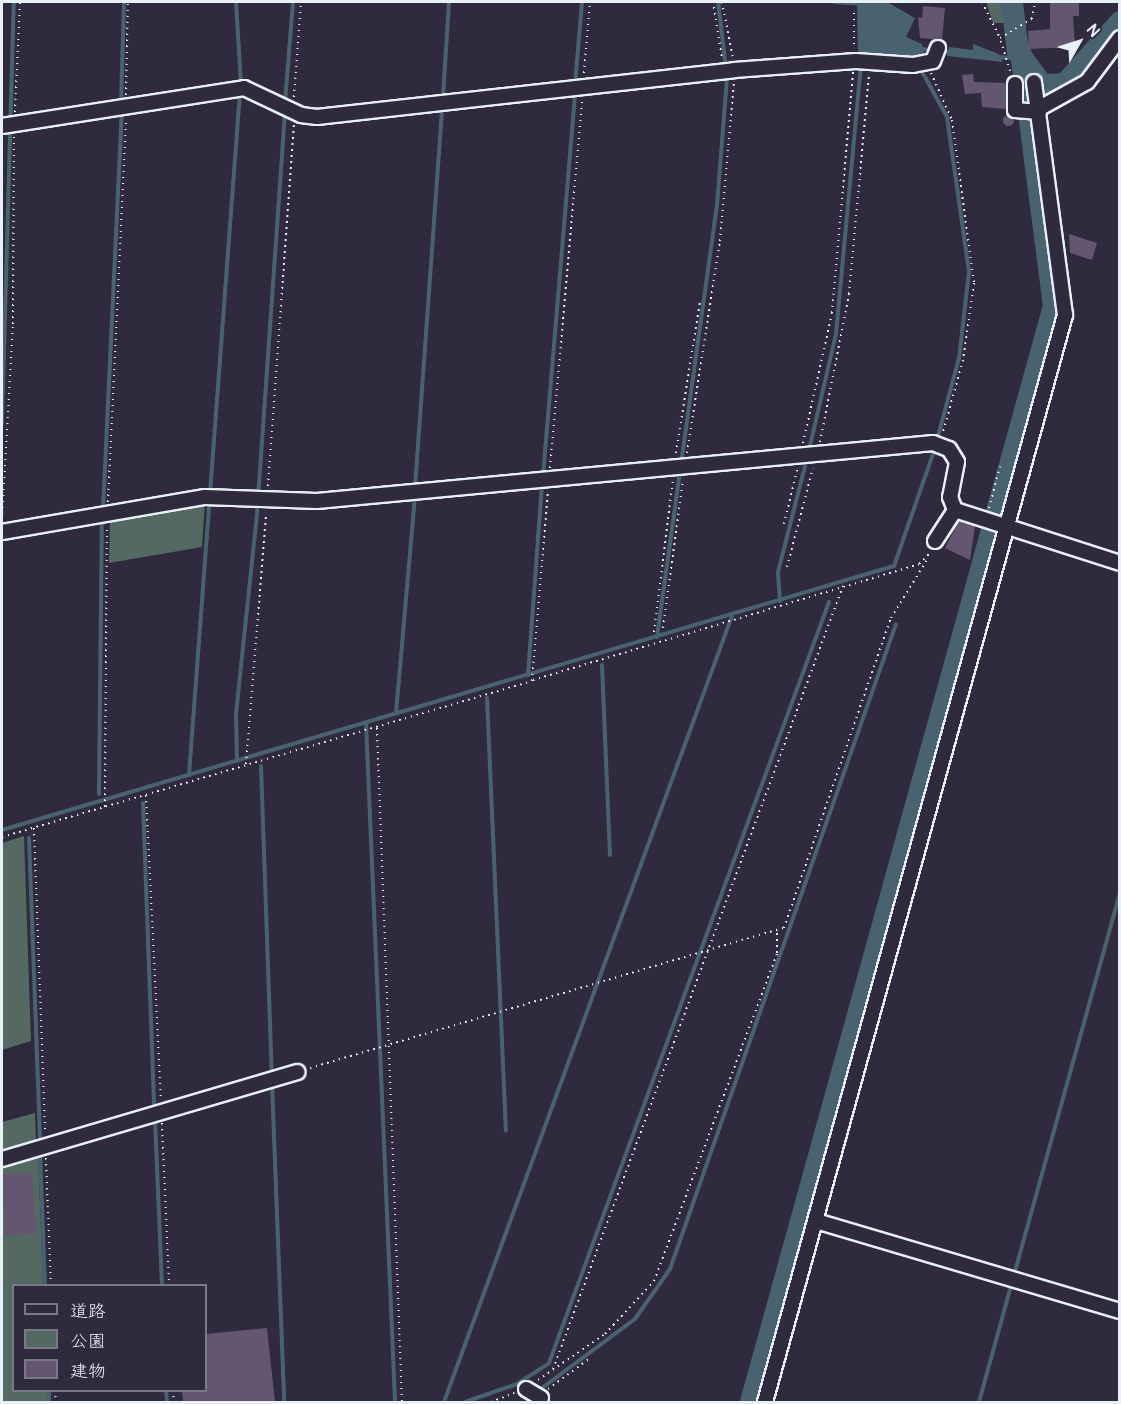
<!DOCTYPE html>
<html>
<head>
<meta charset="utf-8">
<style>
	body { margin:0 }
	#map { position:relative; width:1121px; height:1404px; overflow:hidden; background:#2f2a3d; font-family:Pangolin,"Klee One",sans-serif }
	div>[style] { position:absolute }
	.green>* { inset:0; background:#556963 }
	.water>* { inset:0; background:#496270 }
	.round { border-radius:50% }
	.stream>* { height:4px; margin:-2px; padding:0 2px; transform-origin:2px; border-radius:2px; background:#496270 }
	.river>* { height:22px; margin:-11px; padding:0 11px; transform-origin:11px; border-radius:11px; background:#496270 }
	.building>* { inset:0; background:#645571 }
	.path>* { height:2px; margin-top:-1px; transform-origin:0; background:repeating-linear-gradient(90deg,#e8f1f8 0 1.5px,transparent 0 6px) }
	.roads { filter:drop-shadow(2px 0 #e8f1f8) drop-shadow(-2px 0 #e8f1f8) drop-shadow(0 2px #e8f1f8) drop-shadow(0 -2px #e8f1f8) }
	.minor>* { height:14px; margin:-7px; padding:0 7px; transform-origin:7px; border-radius:7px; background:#2f2a3d }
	span { translate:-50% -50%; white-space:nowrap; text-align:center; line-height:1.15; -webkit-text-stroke:4.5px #2f2a3d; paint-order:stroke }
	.frame { position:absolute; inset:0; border:3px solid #e8f1f8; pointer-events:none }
	.legend { position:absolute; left:12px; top:1284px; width:195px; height:108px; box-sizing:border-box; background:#2f2a3d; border:2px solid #797a88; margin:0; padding:8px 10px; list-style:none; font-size:18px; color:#e8f1f8 }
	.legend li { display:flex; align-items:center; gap:12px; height:30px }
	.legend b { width:30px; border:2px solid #797a88 }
	.north { position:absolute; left:1049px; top:12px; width:60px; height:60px; -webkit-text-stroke:4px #2f2a3d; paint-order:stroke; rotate:51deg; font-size:16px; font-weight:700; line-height:24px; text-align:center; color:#e8f1f8 }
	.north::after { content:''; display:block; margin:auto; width:21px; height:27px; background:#e8f1f8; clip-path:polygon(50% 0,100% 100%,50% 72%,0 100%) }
</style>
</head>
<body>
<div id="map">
	<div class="green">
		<div style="clip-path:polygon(986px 2px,1005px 2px,1009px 23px,993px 23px)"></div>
		<div style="clip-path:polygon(205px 500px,202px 547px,109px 563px,110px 519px)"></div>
		<div style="clip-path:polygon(24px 836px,31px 1041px,2px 1050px,2px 843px)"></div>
		<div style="clip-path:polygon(35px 1113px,36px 1145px,2px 1155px,2px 1122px)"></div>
		<div style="clip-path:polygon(38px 1152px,43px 1285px,14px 1286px,14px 1390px,47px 1391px,47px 1402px,2px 1402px,2px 1163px)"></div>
	</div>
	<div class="water">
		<div style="clip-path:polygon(857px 2px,889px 3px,915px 18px,906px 37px,922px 44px,924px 53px,907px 60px,858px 56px)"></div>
		<div class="round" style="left:1006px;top:3px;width:18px;height:18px"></div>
		<div style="clip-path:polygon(1025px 32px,1037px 68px,1029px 80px,1017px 81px,1005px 39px)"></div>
		<div style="clip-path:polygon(973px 44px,999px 54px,1003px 62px,947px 56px,949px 47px,973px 50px)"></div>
	</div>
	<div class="stream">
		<div style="left:236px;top:2px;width:82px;rotate:86.5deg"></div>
		<div style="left:834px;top:2px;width:26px;rotate:4deg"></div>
		<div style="left:922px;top:49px;width:31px;rotate:7deg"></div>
		<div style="left:996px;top:57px;width:17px;rotate:3deg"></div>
		<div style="left:920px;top:68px;width:56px;rotate:61.1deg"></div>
		<div style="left:947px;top:117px;width:157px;rotate:81.9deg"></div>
		<div style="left:969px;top:272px;width:87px;rotate:96.6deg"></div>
		<div style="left:959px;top:358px;width:85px;rotate:105deg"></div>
		<div style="left:575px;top:84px;width:82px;rotate:-85.1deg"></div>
		<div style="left:443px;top:97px;width:95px;rotate:-86.4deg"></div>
		<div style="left:285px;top:102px;width:100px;rotate:-85.4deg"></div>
		<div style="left:121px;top:103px;width:101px;rotate:-88.3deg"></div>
		<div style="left:2px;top:423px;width:421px;rotate:-88.4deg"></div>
		<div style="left:809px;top:450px;width:119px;rotate:-76.9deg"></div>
		<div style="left:836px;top:334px;width:272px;rotate:-84.7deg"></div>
		<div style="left:543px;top:476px;width:385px;rotate:-85.2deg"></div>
		<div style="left:415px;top:487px;width:380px;rotate:-85.9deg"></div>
		<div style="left:103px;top:510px;width:398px;rotate:-87.3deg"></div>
		<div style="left:780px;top:601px;width:29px;rotate:-94deg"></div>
		<div style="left:778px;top:572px;width:118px;rotate:-75.7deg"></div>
		<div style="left:657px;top:637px;width:436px;rotate:-82.1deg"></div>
		<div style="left:717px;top:205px;width:128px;rotate:-85.5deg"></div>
		<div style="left:727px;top:77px;width:76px;rotate:-96.8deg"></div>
		<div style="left:602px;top:665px;width:190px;rotate:87.6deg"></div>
		<div style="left:528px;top:675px;width:192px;rotate:-85.8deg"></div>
		<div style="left:487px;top:698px;width:433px;rotate:87.5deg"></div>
		<div style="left:396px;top:713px;width:217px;rotate:-85deg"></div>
		<div style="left:366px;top:723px;width:680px;rotate:87.55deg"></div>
		<div style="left:237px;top:761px;width:47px;rotate:-91.2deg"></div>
		<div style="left:236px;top:714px;width:202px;rotate:-84deg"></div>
		<div style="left:257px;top:513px;width:404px;rotate:-86deg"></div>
		<div style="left:261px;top:766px;width:308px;rotate:88deg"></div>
		<div style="left:189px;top:775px;width:685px;rotate:-85.73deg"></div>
		<div style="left:99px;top:794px;width:274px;rotate:-89.4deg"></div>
		<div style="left:143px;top:803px;width:306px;rotate:87.9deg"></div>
		<div style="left:2px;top:830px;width:930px;rotate:-16.49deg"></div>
		<div style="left:894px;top:566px;width:125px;rotate:-70.8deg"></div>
		<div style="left:29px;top:838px;width:305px;rotate:87.9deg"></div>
		<div style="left:272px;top:1084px;width:318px;rotate:87.8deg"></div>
		<div style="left:155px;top:1119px;width:167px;rotate:87.6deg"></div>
		<div style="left:40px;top:1151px;width:135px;rotate:87.9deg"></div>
		<div style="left:1014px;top:1275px;width:395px;rotate:-74.5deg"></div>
		<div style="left:49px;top:1390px;width:12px;rotate:90deg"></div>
		<div style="left:166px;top:1390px;width:12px;rotate:85deg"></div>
		<div style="left:538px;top:1391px;width:121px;rotate:-36.6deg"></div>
		<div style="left:635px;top:1319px;width:61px;rotate:-55deg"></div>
		<div style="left:670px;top:1269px;width:683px;rotate:-70.69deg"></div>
		<div style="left:444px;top:1402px;width:837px;rotate:-69.88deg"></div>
		<div style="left:465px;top:1402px;width:55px;rotate:-19.1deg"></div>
		<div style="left:517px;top:1384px;width:38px;rotate:-33deg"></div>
		<div style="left:549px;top:1363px;width:811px;rotate:-69.8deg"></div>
		<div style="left:979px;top:1402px;width:124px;rotate:-74.6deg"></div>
	</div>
	<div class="river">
		<div style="left:1012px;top:2px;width:50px;rotate:83.2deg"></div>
		<div style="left:1018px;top:52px;width:41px;rotate:54deg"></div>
		<div style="left:1042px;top:85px;width:23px;rotate:-2deg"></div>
		<div style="left:1065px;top:84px;width:83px;rotate:-48.4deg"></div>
		<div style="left:751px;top:1402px;width:1137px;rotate:-74.55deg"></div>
		<div style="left:1054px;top:306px;width:249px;rotate:-97.4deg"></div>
	</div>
	<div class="building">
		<div style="clip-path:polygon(1050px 2px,1079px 2px,1079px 16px,1073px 16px,1075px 47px,1029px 49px,1028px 31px,1050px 29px)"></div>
		<div style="clip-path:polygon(923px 6px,945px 8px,942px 40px,920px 38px,918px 17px,922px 18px)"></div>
		<div style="clip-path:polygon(973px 74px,974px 82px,1006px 83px,1006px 109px,982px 107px,981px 93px,965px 94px,962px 75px)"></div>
		<div class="round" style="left:1002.5px;top:114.5px;width:11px;height:11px"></div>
		<div style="clip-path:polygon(1069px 234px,1097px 243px,1092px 260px,1070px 253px)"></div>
		<div style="clip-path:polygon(959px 521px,975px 526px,970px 560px,945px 548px)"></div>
		<div style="clip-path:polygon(32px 1173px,36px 1233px,5px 1236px,2px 1174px)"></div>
		<div style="clip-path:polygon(267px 1328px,275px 1402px,183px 1402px,182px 1390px,206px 1390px,206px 1334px)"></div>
	</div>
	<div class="path">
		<div style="left:722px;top:2px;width:57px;rotate:78.9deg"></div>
		<div style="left:982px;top:2px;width:40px;rotate:63.4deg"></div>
		<div style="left:714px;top:7px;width:53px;rotate:81.3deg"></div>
		<div style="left:854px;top:13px;width:36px;rotate:90deg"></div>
		<div style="left:1010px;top:71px;width:34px;rotate:-107deg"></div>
		<div style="left:1000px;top:38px;width:37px;rotate:-31deg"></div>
		<div style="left:1032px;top:19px;width:17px;rotate:-80deg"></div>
		<div style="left:584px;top:73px;width:71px;rotate:-85.2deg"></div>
		<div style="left:931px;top:73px;width:51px;rotate:65.9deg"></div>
		<div style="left:952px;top:120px;width:164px;rotate:82.3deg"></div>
		<div style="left:974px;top:283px;width:78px;rotate:98.1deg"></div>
		<div style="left:963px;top:360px;width:75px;rotate:105.5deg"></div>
		<div style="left:126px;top:95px;width:93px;rotate:-88.8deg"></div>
		<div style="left:294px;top:97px;width:95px;rotate:-85.8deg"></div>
		<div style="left:15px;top:112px;width:110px;rotate:-87.4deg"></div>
		<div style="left:820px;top:442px;width:151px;rotate:-78.9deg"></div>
		<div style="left:849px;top:294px;width:222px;rotate:-84.8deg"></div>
		<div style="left:803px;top:443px;width:133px;rotate:-77.4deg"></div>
		<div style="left:832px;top:313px;width:242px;rotate:-85deg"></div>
		<div style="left:676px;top:453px;width:154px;rotate:-81deg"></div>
		<div style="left:687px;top:453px;width:215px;rotate:-81.2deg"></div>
		<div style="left:720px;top:241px;width:161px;rotate:-85deg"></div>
		<div style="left:550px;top:468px;width:369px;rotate:-85deg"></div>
		<div style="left:268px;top:486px;width:363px;rotate:-85.9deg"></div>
		<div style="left:108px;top:502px;width:384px;rotate:-87.3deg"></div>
		<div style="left:989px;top:508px;width:43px;rotate:-75.3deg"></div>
		<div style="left:2px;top:520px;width:196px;rotate:-86.8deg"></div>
		<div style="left:13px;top:324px;width:188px;rotate:-89.7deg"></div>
		<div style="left:784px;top:524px;width:56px;rotate:-76.5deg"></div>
		<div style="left:787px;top:567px;width:102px;rotate:-75.3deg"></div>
		<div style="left:663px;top:628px;width:149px;rotate:-82.3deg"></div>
		<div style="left:654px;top:632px;width:153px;rotate:-82.9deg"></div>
		<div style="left:533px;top:680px;width:403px;rotate:-16.7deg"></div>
		<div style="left:919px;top:564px;width:17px;rotate:-45deg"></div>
		<div style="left:377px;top:728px;width:674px;rotate:87.88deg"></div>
		<div style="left:246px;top:764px;width:252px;rotate:-85.4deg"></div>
		<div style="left:146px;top:795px;width:305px;rotate:87.2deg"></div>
		<div style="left:105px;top:807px;width:281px;rotate:-89.6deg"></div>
		<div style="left:34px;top:828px;width:306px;rotate:87.9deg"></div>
		<div style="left:2px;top:837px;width:552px;rotate:-16.4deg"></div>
		<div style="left:532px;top:681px;width:191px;rotate:-85.2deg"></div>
		<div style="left:310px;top:1068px;width:494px;rotate:-16.5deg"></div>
		<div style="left:784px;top:928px;width:328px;rotate:-71deg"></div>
		<div style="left:891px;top:618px;width:70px;rotate:-58.3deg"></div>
		<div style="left:162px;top:1123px;width:163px;rotate:87.5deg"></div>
		<div style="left:46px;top:1158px;width:128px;rotate:87.8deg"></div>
		<div style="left:553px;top:1369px;width:835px;rotate:-69.68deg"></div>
		<div style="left:538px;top:1380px;width:81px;rotate:-34.5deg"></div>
		<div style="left:605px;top:1334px;width:72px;rotate:-47.2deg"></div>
		<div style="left:654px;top:1281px;width:350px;rotate:-69.4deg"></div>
		<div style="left:777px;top:953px;width:23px;rotate:-90deg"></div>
		<div style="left:548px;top:1389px;width:51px;rotate:-36.2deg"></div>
		<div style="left:55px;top:1390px;width:12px;rotate:85deg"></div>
		<div style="left:173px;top:1390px;width:12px;rotate:85deg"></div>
		<div style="left:491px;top:1402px;width:25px;rotate:-21deg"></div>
	</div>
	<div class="roads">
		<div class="minor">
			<div style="left:1015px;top:84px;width:26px;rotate:90deg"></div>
			<div style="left:1015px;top:110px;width:24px;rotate:5deg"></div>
			<div style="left:1038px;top:109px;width:56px;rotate:-28.9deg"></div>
			<div style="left:1087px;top:82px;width:55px;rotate:-53.1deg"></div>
			<div style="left:2px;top:126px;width:245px;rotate:-8.9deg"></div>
			<div style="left:244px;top:88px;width:63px;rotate:25.3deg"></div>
			<div style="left:301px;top:115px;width:16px;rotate:7deg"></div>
			<div style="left:317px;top:117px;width:420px;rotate:-6.4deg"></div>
			<div style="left:734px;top:70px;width:122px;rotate:-4.2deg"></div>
			<div style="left:856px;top:61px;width:57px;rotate:4deg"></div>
			<div style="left:913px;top:65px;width:20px;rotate:-11deg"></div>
			<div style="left:933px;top:61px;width:14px;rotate:-69deg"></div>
			<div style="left:2px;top:532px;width:206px;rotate:-9.8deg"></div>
			<div style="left:205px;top:497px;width:112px;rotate:2deg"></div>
			<div style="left:317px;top:501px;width:619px;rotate:-5.38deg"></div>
			<div style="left:933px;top:443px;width:17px;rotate:21deg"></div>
			<div style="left:949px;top:449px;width:15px;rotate:58deg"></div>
			<div style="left:957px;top:462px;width:36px;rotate:101deg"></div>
			<div style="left:950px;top:497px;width:14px;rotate:69deg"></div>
			<div style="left:955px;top:510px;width:173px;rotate:17.8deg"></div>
			<div style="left:935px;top:541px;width:37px;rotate:-57deg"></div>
			<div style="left:2px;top:1159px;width:308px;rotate:-16.4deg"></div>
			<div style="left:816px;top:1221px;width:317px;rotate:16.5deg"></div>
			<div style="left:526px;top:1389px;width:17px;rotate:31deg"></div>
			<div style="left:541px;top:1398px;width:4px;rotate:117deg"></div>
			<div style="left:765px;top:1402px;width:1128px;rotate:-74.57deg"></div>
			<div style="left:1065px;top:315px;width:235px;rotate:-97.6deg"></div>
		</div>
	</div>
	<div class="frame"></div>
	<ul class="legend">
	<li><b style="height:8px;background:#2f2a3d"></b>道路</li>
	<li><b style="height:16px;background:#556963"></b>公園</li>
	<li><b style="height:16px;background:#645571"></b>建物</li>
	</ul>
	<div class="north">N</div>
</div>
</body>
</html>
